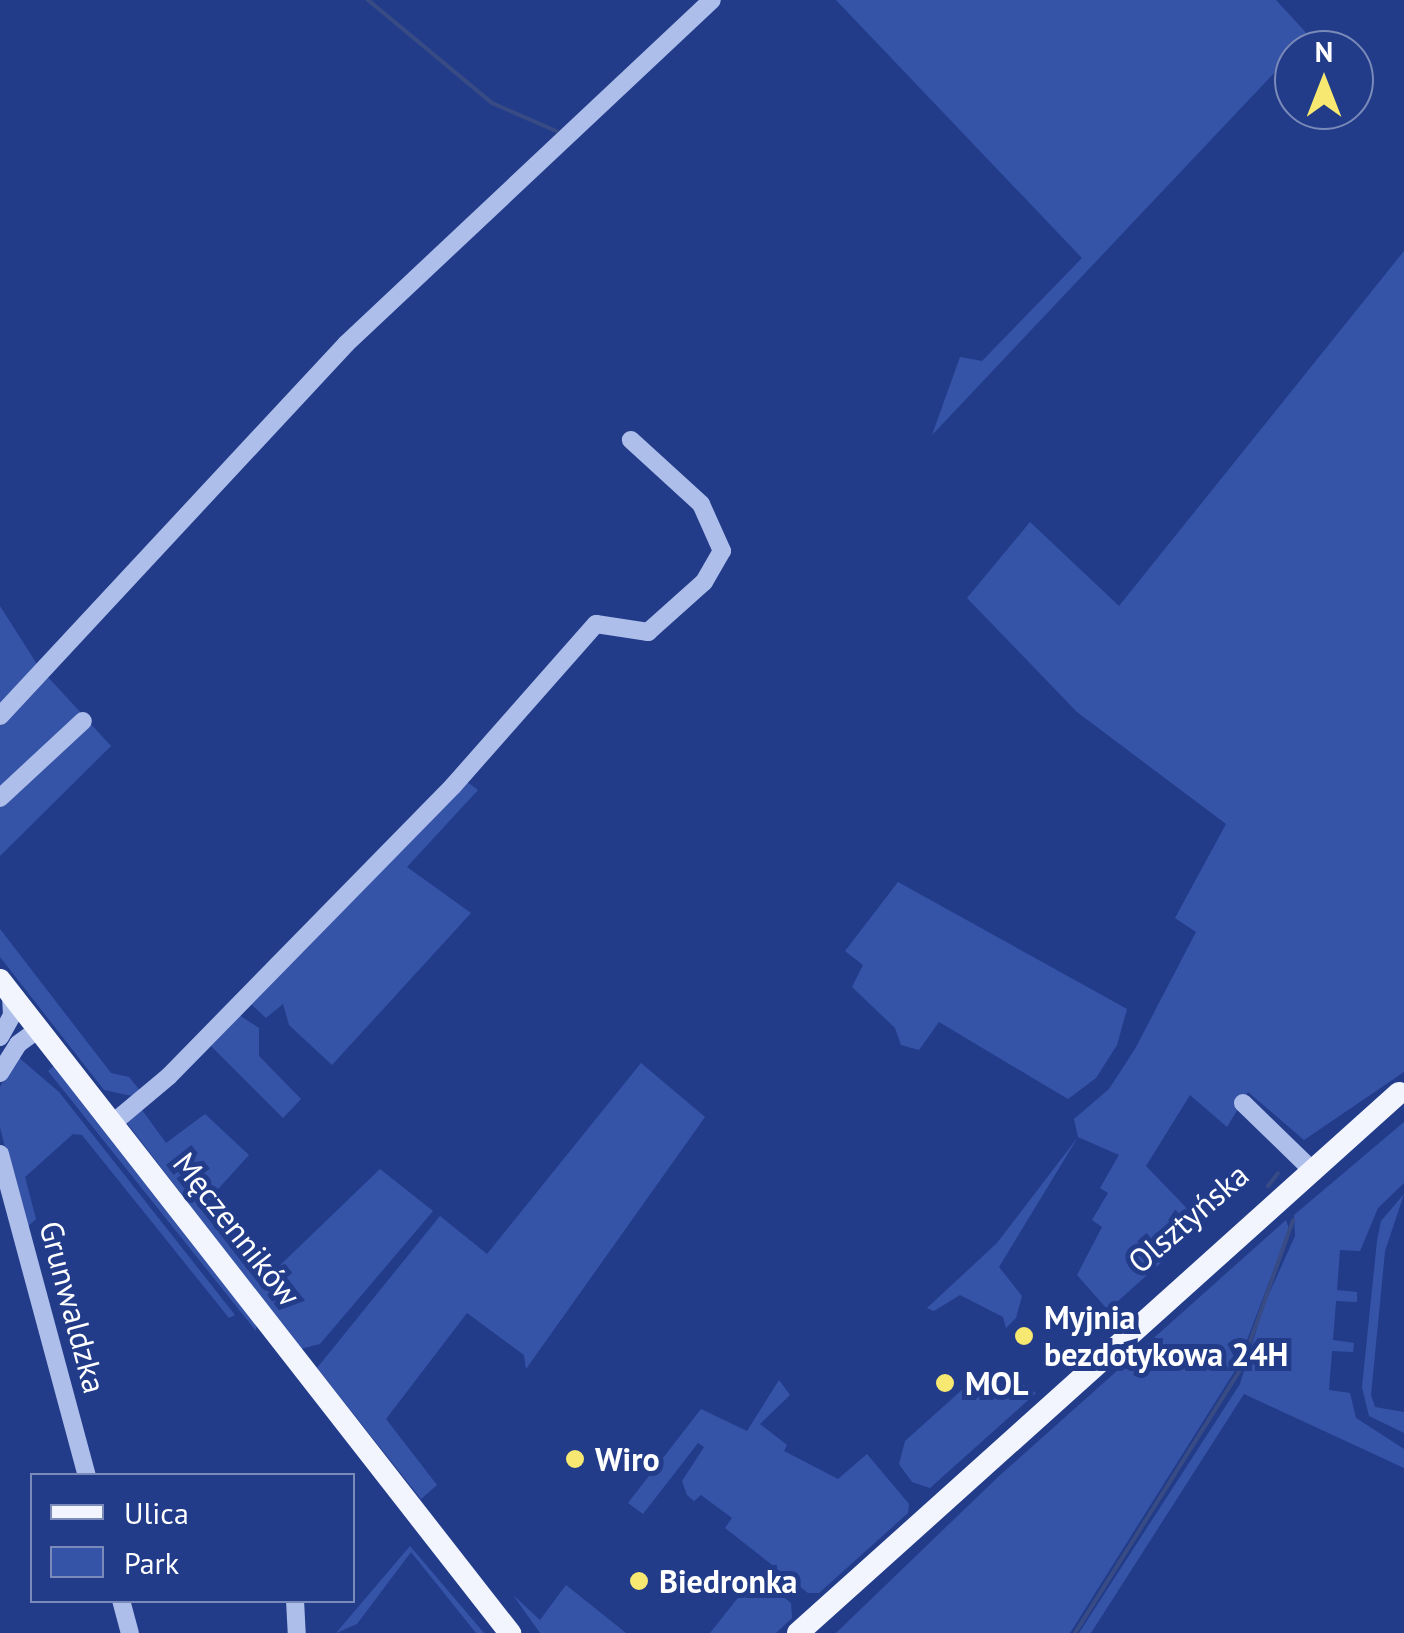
<!DOCTYPE html>
<html>
<head>
<meta charset="utf-8">
<style>
	body { margin:0 }
	#map { position:relative; width:1404px; height:1633px; overflow:hidden; background:#223c8a; font-family:"PT Sans",sans-serif }
	div>[style] { position:absolute }
	.green>* { inset:0; background:#3654a7 }
	.stream>* { height:4px; margin:-2px; padding:0 2px; transform-origin:2px; border-radius:2px; background:#384b84 }
	.minor>* { height:18px; margin:-9px; padding:0 9px; transform-origin:9px; border-radius:9px; background:#aebeea }
	.major>* { height:22px; margin:-11px; padding:0 11px; transform-origin:11px; border-radius:11px; background:#f2f5fe }
	.dots>* { width:28px; height:28px; translate:-50% -50%; box-sizing:border-box; border:5px solid #223c8a; border-radius:50% }
	span { translate:-50% -50%; white-space:nowrap; text-align:center; line-height:1.15; -webkit-text-stroke:10px #223c8a; paint-order:stroke }
	.street-label { font-size:32px; color:#fff }
	.poi-label { font-size:32px; color:#fff; font-weight:700 }
	.left { translate:0 -50%; text-align:left }
	.legend { position:absolute; left:30px; top:1473px; width:325px; height:130px; box-sizing:border-box; background:#223c8a; border:2px solid #7a8ab9; margin:0; padding:12px 18px; list-style:none; font-size:30px; color:#fff }
	.legend li { display:flex; align-items:center; gap:20px; height:50px }
	.legend b { width:50px; border:2px solid #7a8ab9 }
	.north { position:absolute; left:1274px; top:30px; width:100px; height:100px; box-sizing:border-box; background:#223c8a; border:2px solid #7a8ab9; border-radius:50%; rotate:0deg; font-size:28px; font-weight:700; line-height:40px; text-align:center; color:#fff }
	.north::after { content:''; display:block; margin:auto; width:35px; height:45px; background:#f6e870; clip-path:polygon(50% 0,100% 100%,50% 72%,0 100%) }
</style>
</head>
<body>
<div id="map">
	<div class="green">
		<div style="clip-path:polygon(836px 0,1276px 0,1309px 36px,932px 435px,960px 357px,982px 361px,1082px 258px)"></div>
		<div style="clip-path:polygon(1404px 251px,1404px 1072px,1304px 1140px,1248px 1092px,1227px 1127px,1190px 1095px,1146px 1166px,1203px 1225px,1108px 1310px,1077px 1275px,1102px 1227px,1092px 1220px,1108px 1193px,1100px 1188px,1119px 1155px,1078px 1137px,999px 1267px,1022px 1296px,1016px 1318px,1006px 1328px,1003px 1317px,960px 1295px,934px 1311px,927px 1308px,997px 1243px,1078px 1137px,1074px 1119px,1109px 1089px,1135px 1049px,1196px 932px,1175px 918px,1226px 824px,1077px 712px,967px 598px,1030px 522px,1119px 606px)"></div>
		<div style="clip-path:polygon(0 606px,40px 669px,0 711px)"></div>
		<div style="clip-path:polygon(46px 675px,82px 714px,0 793px,0 725px)"></div>
		<div style="clip-path:polygon(88px 721px,111px 746px,0 856px,0 804px)"></div>
		<div style="clip-path:polygon(467px 782px,478px 790px,407px 867px,471px 913px,332px 1065px,289px 1025px,283px 1004px,266px 1018px,250px 1003px)"></div>
		<div style="clip-path:polygon(898px 882px,1127px 1009px,1117px 1045px,1096px 1078px,1068px 1099px,939px 1022px,919px 1050px,901px 1045px,895px 1028px,852px 987px,863px 965px,845px 951px)"></div>
		<div style="clip-path:polygon(0 929px,111px 1073px,129px 1077px,142px 1093px,137px 1097px,104px 1090px,0 957px)"></div>
		<div style="clip-path:polygon(239px 1015px,259px 1028px,259px 1056px,301px 1099px,283px 1118px,211px 1046px)"></div>
		<div style="clip-path:polygon(17px 1056px,59px 1092px,235px 1315px,229px 1318px,82px 1135px,73px 1134px,25px 1177px,36px 1219px,25px 1229px,0 1127px,0 1087px)"></div>
		<div style="clip-path:polygon(641px 1063px,705px 1117px,526px 1369px,524px 1355px,467px 1313px,386px 1419px,437px 1485px,421px 1499px,317px 1368px,440px 1216px,487px 1254px)"></div>
		<div style="clip-path:polygon(56px 1064px,257px 1322px,256px 1331px,48px 1071px)"></div>
		<div style="clip-path:polygon(142px 1110px,166px 1143px,205px 1114px,249px 1155px,210px 1198px,272px 1273px,380px 1169px,433px 1211px,320px 1344px,300px 1349px,127px 1123px)"></div>
		<div style="clip-path:polygon(1404px 1122px,1404px 1183px,1378px 1208px,1360px 1251px,1340px 1250px,1337px 1290px,1357px 1292px,1357px 1302px,1336px 1301px,1333px 1340px,1354px 1343px,1353px 1352px,1332px 1351px,1329px 1390px,1350px 1393px,1356px 1418px,1404px 1449px,1404px 1468px,1244px 1394px,1091px 1633px,1079px 1633px,1240px 1384px,1264px 1305px,1295px 1236px,1294px 1215px)"></div>
		<div style="clip-path:polygon(1404px 1194px,1385px 1251px,1371px 1395px,1375px 1407px,1404px 1412px,1404px 1433px,1369px 1416px,1362px 1387px,1377px 1241px,1381px 1221px)"></div>
		<div style="clip-path:polygon(1286px 1220px,1289px 1229px,1236px 1369px,1070px 1633px,836px 1633px,998px 1477px)"></div>
		<div style="clip-path:polygon(1000px 1369px,1036px 1393px,930px 1488px,912px 1482px,899px 1464px,905px 1441px,963px 1389px,975px 1400px,990px 1387px,980px 1375px)"></div>
		<div style="clip-path:polygon(779px 1380px,790px 1395px,760px 1424px,787px 1445px,784px 1451px,838px 1479px,867px 1454px,909px 1504px,908px 1513px,819px 1593px,808px 1593px,725px 1528px,732px 1518px,701px 1495px,694px 1501px,687px 1495px,682px 1481px,704px 1447px,698px 1443px,643px 1514px,628px 1503px,701px 1409px,747px 1431px)"></div>
		<div style="clip-path:polygon(410px 1546px,484px 1633px,476px 1633px,411px 1552px,357px 1624px,336px 1633px)"></div>
		<div style="clip-path:polygon(756px 1575px,791px 1603px,792px 1618px,776px 1633px,710px 1633px)"></div>
		<div style="clip-path:polygon(566px 1585px,626px 1633px,540px 1633px,513px 1595px,540px 1620px)"></div>
	</div>
	<div class="stream">
		<div style="left:368px;top:0;width:161px;rotate:39.7deg"></div>
		<div style="left:492px;top:103px;width:70px;rotate:23.6deg"></div>
		<div style="left:1268px;top:1186px;width:16px;rotate:-52deg"></div>
		<div style="left:1075px;top:1633px;width:310px;rotate:-57.9deg"></div>
		<div style="left:1240px;top:1370px;width:159px;rotate:-70.5deg"></div>
	</div>
	<div class="minor">
		<div style="left:0;top:716px;width:508px;rotate:-47.07deg"></div>
		<div style="left:346px;top:344px;width:502px;rotate:-43.23deg"></div>
		<div style="left:0;top:798px;width:113px;rotate:-42.9deg"></div>
		<div style="left:0;top:1037px;width:25px;rotate:-61deg"></div>
		<div style="left:12px;top:1015px;width:21px;rotate:-93deg"></div>
		<div style="left:0;top:1073px;width:34px;rotate:-58deg"></div>
		<div style="left:18px;top:1044px;width:26px;rotate:-36deg"></div>
		<div style="left:1243px;top:1103px;width:99px;rotate:44.2deg"></div>
		<div style="left:113px;top:1123px;width:73px;rotate:-40deg"></div>
		<div style="left:169px;top:1076px;width:406px;rotate:-45.6deg"></div>
		<div style="left:453px;top:786px;width:216px;rotate:-48.6deg"></div>
		<div style="left:596px;top:624px;width:53px;rotate:8.7deg"></div>
		<div style="left:648px;top:632px;width:75px;rotate:-41.8deg"></div>
		<div style="left:704px;top:582px;width:36px;rotate:-60deg"></div>
		<div style="left:722px;top:551px;width:51px;rotate:-114.1deg"></div>
		<div style="left:701px;top:504px;width:95px;rotate:-137.6deg"></div>
		<div style="left:0;top:1154px;width:334px;rotate:74.9deg"></div>
		<div style="left:121px;top:1600px;width:34px;rotate:75deg"></div>
		<div style="left:295px;top:1600px;width:33px;rotate:87deg"></div>
	</div>
	<div class="major">
		<div style="left:0;top:980px;width:829px;rotate:52.01deg"></div>
		<div style="left:798px;top:1633px;width:808px;rotate:-41.94deg"></div>
	</div>
	<div class="dots">
		<div style="left:1024px;top:1336px;background:#f6e870"></div>
		<div style="left:945px;top:1383px;background:#f6e870"></div>
		<div style="left:575px;top:1459px;background:#f6e870"></div>
		<div style="left:639px;top:1581px;background:#f6e870"></div>
	</div>
	<div class="street-label">
		<span style="left:1188px;top:1218px;rotate:-41deg">Olsztyńska</span>
		<span style="left:237px;top:1229px;rotate:52deg">Męczenników</span>
		<span style="left:73px;top:1307px;rotate:75deg">Grunwaldzka</span>
	</div>
	<div class="poi-label">
		<span class="left" style="left:1044px;top:1336px">Myjnia<br>bezdotykowa 24H</span>
		<span class="left" style="left:965px;top:1383px">MOL</span>
		<span class="left" style="left:595px;top:1459px">Wiro</span>
		<span class="left" style="left:659px;top:1581px">Biedronka</span>
	</div>
	<ul class="legend">
	<li><b style="height:12px;background:#f2f5fe"></b>Ulica</li>
	<li><b style="height:28px;background:#3654a7"></b>Park</li>
	</ul>
	<div class="north">N</div>
</div>
</body>
</html>
